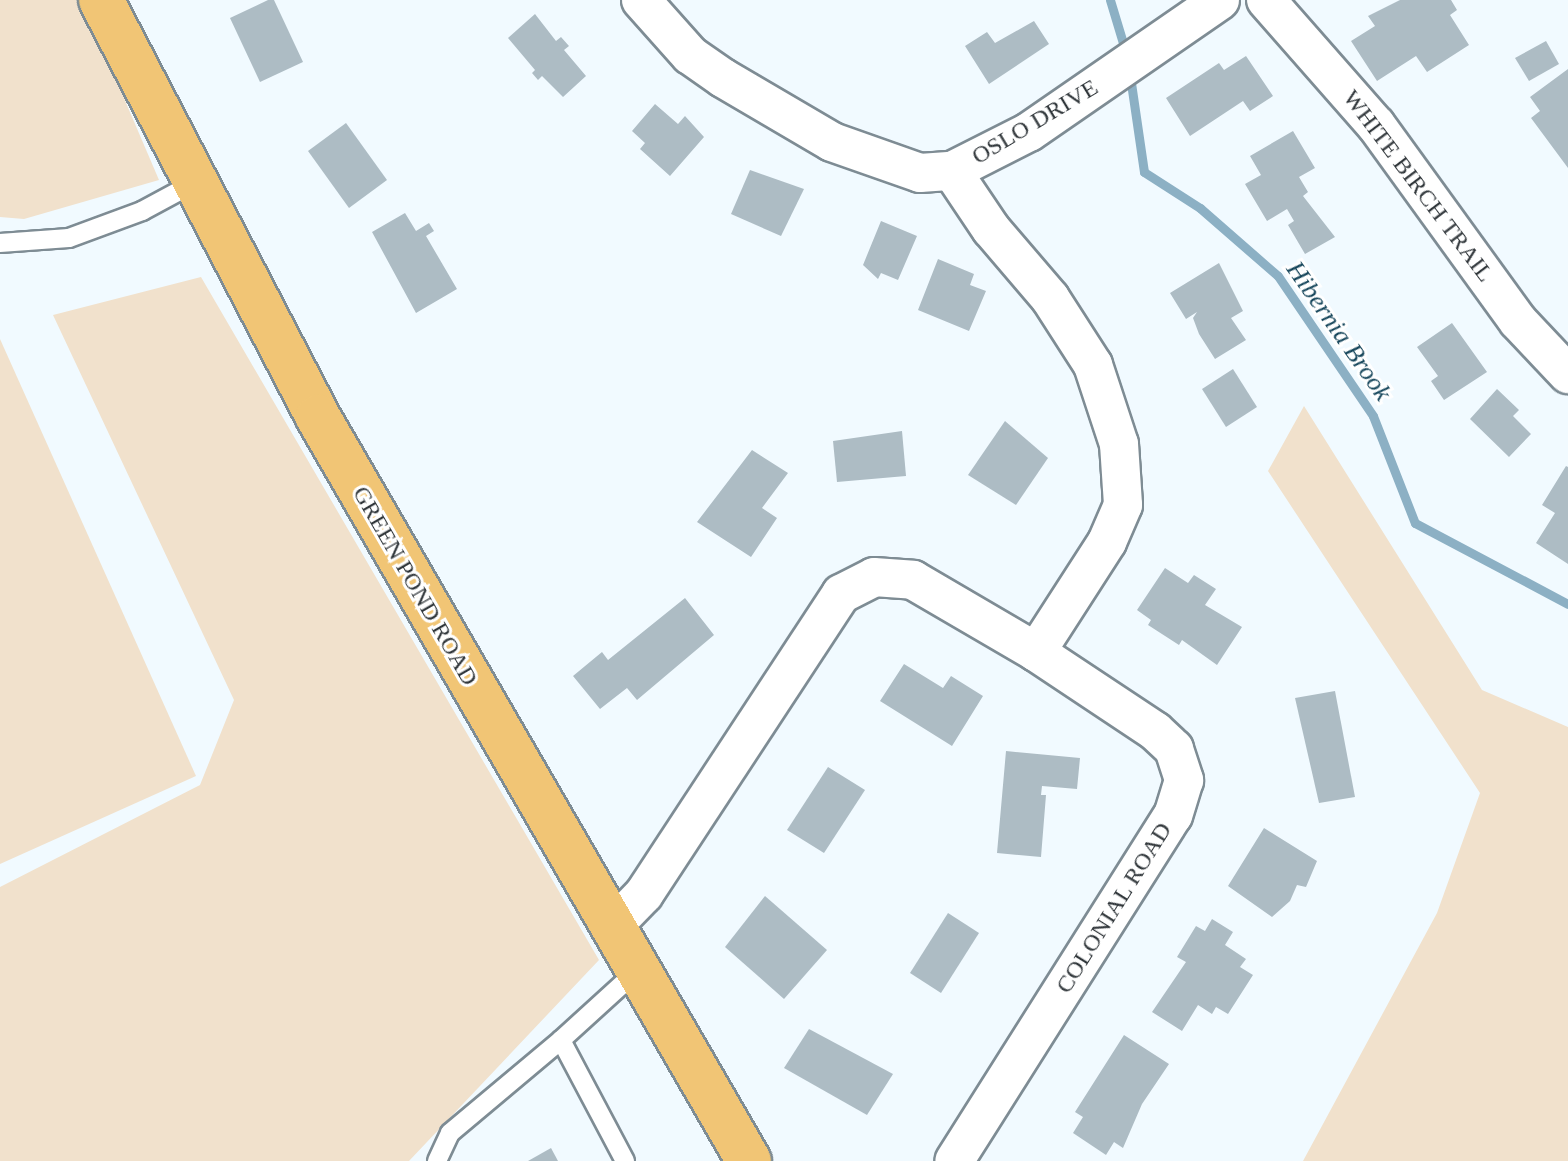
<!DOCTYPE html>
<html>
<head>
<meta charset="utf-8">
<style>
	body { margin:0 }
	#map { position:relative; width:1568px; height:1161px; overflow:hidden; background:#f1faff; font-family:Georgia,serif }
	div>[style] { position:absolute }
	.green>* { inset:0; background:#f1e1cc }
	.stream>* { height:9px; margin:-4.5px; padding:0 4.5px; transform-origin:4.5px; border-radius:4.5px; background:#8cb0c4 }
	.building>* { inset:0; background:#adbcc4 }
	.roads { filter:drop-shadow(2px 0 #7e8c94) drop-shadow(-2px 0 #7e8c94) drop-shadow(0 2px #7e8c94) drop-shadow(0 -2px #7e8c94) }
	.service>* { height:18px; margin:-9px; padding:0 9px; transform-origin:9px; border-radius:9px; background:#fff }
	.minor>* { height:38px; margin:-19px; padding:0 19px; transform-origin:19px; border-radius:19px; background:#fff }
	.primary>* { height:44px; margin:-22px; padding:0 22px; transform-origin:22px; border-radius:22px; background:#f1c575 }
	span { translate:-50% -50%; white-space:nowrap; text-align:center; line-height:1.15; -webkit-text-stroke:6px #fff; paint-order:stroke }
	.street-label { font-size:24px; color:#30363a }
	.water-label { font-size:26px; color:#16465b; font-style:italic }
</style>
</head>
<body>
<div id="map">
	<div class="green">
		<div style="clip-path:polygon(0 0,82px 0,159px 180px,24px 219px,0 217px)"></div>
		<div style="clip-path:polygon(201px 277px,599px 960px,409px 1161px,0 1161px,0 887px,200px 785px,234px 700px,53px 315px)"></div>
		<div style="clip-path:polygon(0 339px,196px 776px,0 864px)"></div>
		<div style="clip-path:polygon(1304px 406px,1482px 690px,1568px 727px,1568px 1161px,1303px 1161px,1437px 913px,1480px 793px,1268px 471px)"></div>
	</div>
	<div class="stream">
		<div style="left:1110px;top:0;width:55px;rotate:73.2deg"></div>
		<div style="left:1130px;top:76px;width:97px;rotate:81.7deg"></div>
		<div style="left:1144px;top:172px;width:67px;rotate:32.7deg"></div>
		<div style="left:1200px;top:208px;width:103px;rotate:41.1deg"></div>
		<div style="left:1278px;top:276px;width:169px;rotate:55.8deg"></div>
		<div style="left:1373px;top:416px;width:115px;rotate:68.6deg"></div>
		<div style="left:1415px;top:523px;width:173px;rotate:27.9deg"></div>
	</div>
	<div class="building">
		<div style="clip-path:polygon(268px 0,274px 0,303px 62px,260px 82px,230px 18px)"></div>
		<div style="clip-path:polygon(1400px 0,1451px 0,1457px 10px,1450px 15px,1469px 45px,1427px 72px,1416px 56px,1377px 81px,1351px 41px,1375px 26px,1368px 16px)"></div>
		<div style="clip-path:polygon(535px 14px,556px 41px,561px 37px,569px 46px,564px 50px,586px 76px,563px 97px,542px 76px,538px 80px,532px 73px,535px 70px,508px 38px)"></div>
		<div style="clip-path:polygon(1034px 21px,1049px 44px,989px 84px,965px 46px,987px 32px,995px 43px)"></div>
		<div style="clip-path:polygon(1546px 41px,1559px 64px,1529px 81px,1515px 58px)"></div>
		<div style="clip-path:polygon(1246px 56px,1273px 96px,1250px 111px,1243px 101px,1190px 136px,1166px 98px,1219px 63px,1224px 70px)"></div>
		<div style="clip-path:polygon(1568px 69px,1568px 168px,1531px 118px,1540px 111px,1530px 97px)"></div>
		<div style="clip-path:polygon(655px 104px,678px 124px,685px 116px,704px 137px,670px 176px,640px 149px,645px 143px,632px 131px)"></div>
		<div style="clip-path:polygon(346px 123px,387px 180px,349px 208px,308px 151px)"></div>
		<div style="clip-path:polygon(1293px 131px,1315px 168px,1299px 177px,1308px 192px,1303px 196px,1335px 237px,1305px 254px,1288px 225px,1294px 221px,1287px 209px,1267px 221px,1245px 184px,1261px 175px,1250px 156px)"></div>
		<div style="clip-path:polygon(750px 170px,804px 189px,781px 236px,731px 214px)"></div>
		<div style="clip-path:polygon(405px 213px,416px 231px,429px 223px,434px 231px,426px 236px,457px 289px,416px 313px,372px 232px)"></div>
		<div style="clip-path:polygon(881px 221px,917px 236px,898px 280px,881px 273px,878px 279px,863px 265px)"></div>
		<div style="clip-path:polygon(938px 259px,974px 274px,970px 285px,986px 291px,969px 331px,918px 310px)"></div>
		<div style="clip-path:polygon(1219px 263px,1243px 311px,1231px 318px,1246px 340px,1215px 359px,1199px 334px,1193px 318px,1197px 312px,1186px 319px,1170px 293px)"></div>
		<div style="clip-path:polygon(1452px 323px,1487px 372px,1444px 400px,1431px 381px,1438px 376px,1417px 347px)"></div>
		<div style="clip-path:polygon(1233px 369px,1257px 407px,1226px 427px,1202px 389px)"></div>
		<div style="clip-path:polygon(1497px 389px,1519px 410px,1513px 416px,1531px 434px,1509px 457px,1470px 419px)"></div>
		<div style="clip-path:polygon(1005px 421px,1048px 458px,1016px 505px,968px 475px)"></div>
		<div style="clip-path:polygon(902px 431px,906px 476px,837px 482px,833px 441px)"></div>
		<div style="clip-path:polygon(752px 450px,788px 473px,762px 508px,777px 518px,751px 557px,697px 522px)"></div>
		<div style="clip-path:polygon(1566px 466px,1568px 467px,1568px 564px,1536px 543px,1555px 513px,1542px 505px)"></div>
		<div style="clip-path:polygon(1165px 568px,1188px 583px,1194px 575px,1216px 589px,1205px 605px,1242px 627px,1217px 665px,1182px 640px,1179px 645px,1148px 625px,1151px 620px,1137px 610px)"></div>
		<div style="clip-path:polygon(685px 598px,714px 635px,637px 700px,627px 688px,600px 709px,573px 676px,602px 652px,608px 660px)"></div>
		<div style="clip-path:polygon(904px 664px,943px 688px,951px 676px,983px 696px,952px 746px,880px 701px)"></div>
		<div style="clip-path:polygon(1335px 691px,1355px 797px,1319px 803px,1295px 698px)"></div>
		<div style="clip-path:polygon(1006px 751px,1080px 758px,1077px 789px,1042px 786px,1041px 795px,1046px 795px,1041px 857px,997px 853px)"></div>
		<div style="clip-path:polygon(828px 767px,865px 790px,824px 853px,787px 830px)"></div>
		<div style="clip-path:polygon(1264px 828px,1317px 861px,1306px 887px,1297px 885px,1290px 901px,1272px 917px,1228px 886px)"></div>
		<div style="clip-path:polygon(765px 896px,827px 950px,784px 999px,725px 947px)"></div>
		<div style="clip-path:polygon(948px 913px,979px 933px,941px 993px,910px 973px)"></div>
		<div style="clip-path:polygon(1212px 919px,1233px 932px,1225px 945px,1246px 959px,1240px 967px,1253px 975px,1228px 1014px,1216px 1007px,1212px 1014px,1198px 1005px,1182px 1031px,1152px 1012px,1186px 962px,1177px 957px,1196px 926px,1205px 931px)"></div>
		<div style="clip-path:polygon(809px 1029px,893px 1074px,867px 1115px,784px 1068px)"></div>
		<div style="clip-path:polygon(1124px 1035px,1169px 1064px,1142px 1104px,1123px 1148px,1114px 1142px,1106px 1155px,1073px 1133px,1083px 1117px,1075px 1112px)"></div>
		<div style="clip-path:polygon(551px 1148px,558px 1161px,528px 1161px)"></div>
	</div>
	<div class="roads">
		<div class="service">
			<div style="left:0;top:243px;width:69px;rotate:-4.1deg"></div>
			<div style="left:69px;top:238px;width:78px;rotate:-20.3deg"></div>
			<div style="left:142px;top:211px;width:59px;rotate:-28.3deg"></div>
			<div style="left:437px;top:1161px;width:31px;rotate:-65deg"></div>
			<div style="left:450px;top:1133px;width:145px;rotate:-40deg"></div>
			<div style="left:625px;top:1161px;width:137px;rotate:-117.9deg"></div>
			<div style="left:561px;top:1040px;width:104px;rotate:-42.3deg"></div>
		</div>
		<div class="minor">
			<div style="left:641px;top:0;width:74px;rotate:48.3deg"></div>
			<div style="left:690px;top:55px;width:40px;rotate:34.9deg"></div>
			<div style="left:723px;top:78px;width:126px;rotate:30.4deg"></div>
			<div style="left:832px;top:142px;width:93px;rotate:19.4deg"></div>
			<div style="left:920px;top:173px;width:32px;rotate:-4deg"></div>
			<div style="left:952px;top:171px;width:86px;rotate:-26.9deg"></div>
			<div style="left:1029px;top:132px;width:232px;rotate:-34.6deg"></div>
			<div style="left:1266px;top:0;width:167px;rotate:48.7deg"></div>
			<div style="left:1376px;top:125px;width:242px;rotate:54.1deg"></div>
			<div style="left:1518px;top:321px;width:73px;rotate:46.7deg"></div>
			<div style="left:952px;top:171px;width:70px;rotate:56.1deg"></div>
			<div style="left:991px;top:229px;width:91px;rotate:49.5deg"></div>
			<div style="left:1050px;top:298px;width:80px;rotate:57.3deg"></div>
			<div style="left:1093px;top:365px;width:83px;rotate:71.8deg"></div>
			<div style="left:1119px;top:444px;width:61px;rotate:86.2deg"></div>
			<div style="left:1123px;top:505px;width:40px;rotate:113.4deg"></div>
			<div style="left:1107px;top:542px;width:131px;rotate:122.8deg"></div>
			<div style="left:614px;top:925px;width:43px;rotate:-45.9deg"></div>
			<div style="left:644px;top:894px;width:359px;rotate:-56.7deg"></div>
			<div style="left:841px;top:594px;width:37px;rotate:-27deg"></div>
			<div style="left:874px;top:577px;width:39px;rotate:4deg"></div>
			<div style="left:913px;top:580px;width:143px;rotate:30.3deg"></div>
			<div style="left:1036px;top:652px;width:143px;rotate:33.6deg"></div>
			<div style="left:1155px;top:731px;width:26px;rotate:43deg"></div>
			<div style="left:1174px;top:749px;width:33px;rotate:72deg"></div>
			<div style="left:1184px;top:780px;width:37px;rotate:107deg"></div>
			<div style="left:1173px;top:815px;width:409px;rotate:122.3deg"></div>
		</div>
		<div class="primary">
			<div style="left:101px;top:0;width:470px;rotate:62.5deg"></div>
			<div style="left:318px;top:417px;width:860px;rotate:59.92deg"></div>
		</div>
	</div>
	<div class="street-label">
		<span style="left:1035px;top:122px;rotate:-31deg">OSLO DRIVE</span>
		<span style="left:1418px;top:186px;rotate:53deg">WHITE BIRCH TRAIL</span>
		<span style="left:415px;top:586px;rotate:60deg">GREEN POND ROAD</span>
		<span style="left:1114px;top:908px;rotate:-58deg">COLONIAL ROAD</span>
	</div>
	<div class="water-label">
		<span style="left:1339px;top:331px;rotate:55deg">Hibernia Brook</span>
	</div>
</div>
</body>
</html>
